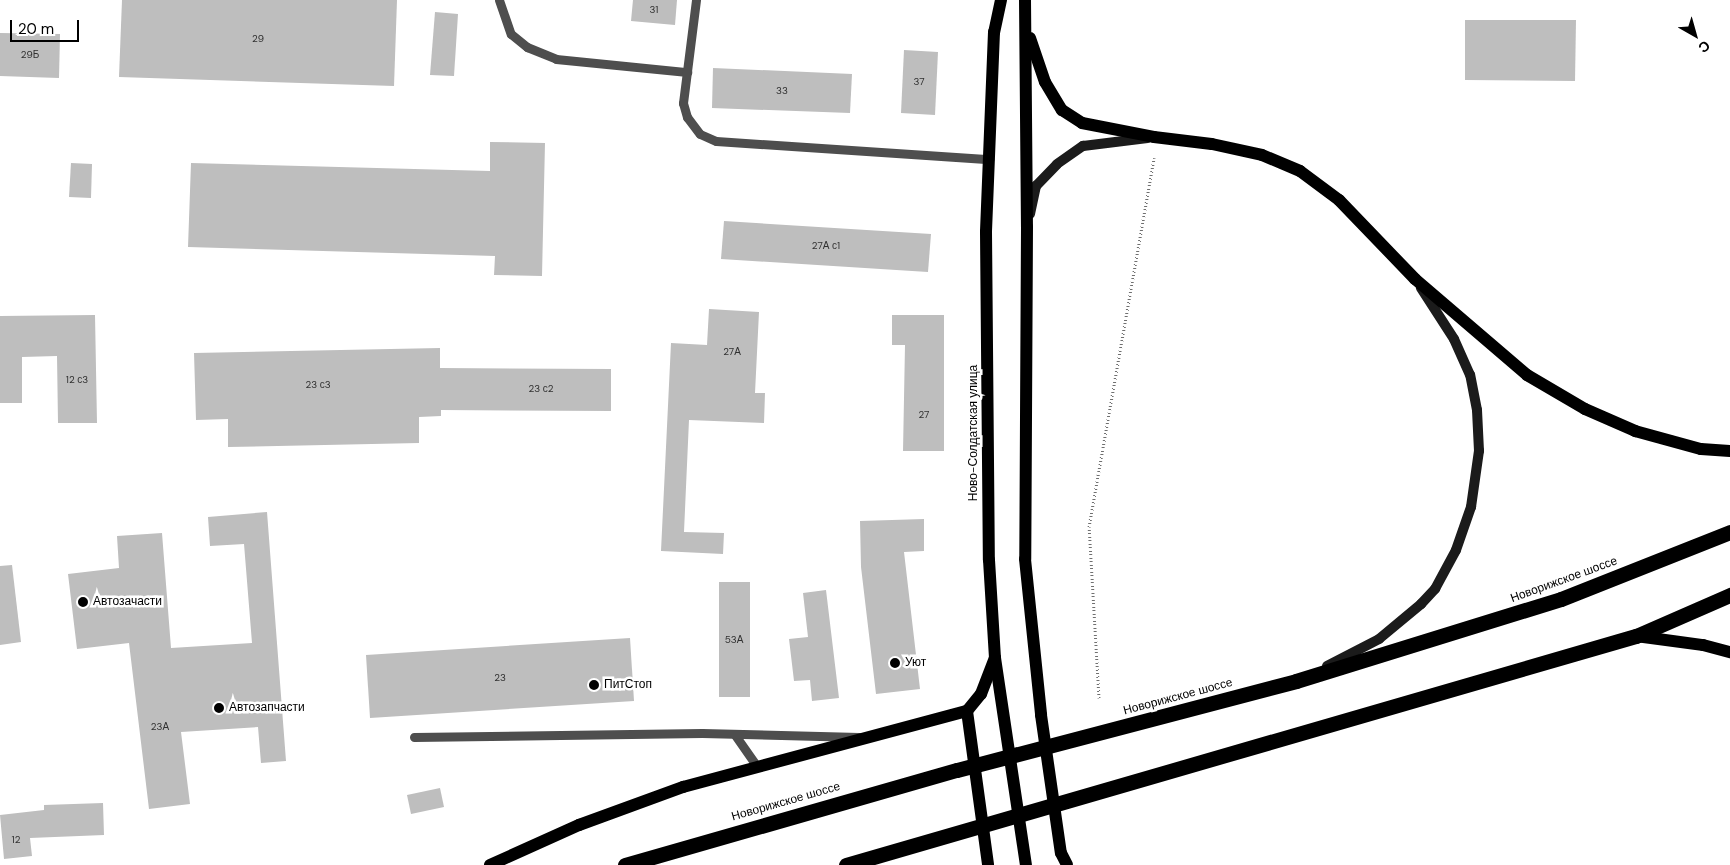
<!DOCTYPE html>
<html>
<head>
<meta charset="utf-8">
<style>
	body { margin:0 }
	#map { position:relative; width:1730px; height:865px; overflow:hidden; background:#fff; font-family:"DM Sans",sans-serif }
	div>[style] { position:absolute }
	.building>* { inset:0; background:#bebebe }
	.path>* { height:3px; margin-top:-1.5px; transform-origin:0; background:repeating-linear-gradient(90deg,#707070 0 1px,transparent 0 3.5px) }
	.lane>* { height:9px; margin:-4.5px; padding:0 4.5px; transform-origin:4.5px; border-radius:4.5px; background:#4e4e4e }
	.secondary>* { height:10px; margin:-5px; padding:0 5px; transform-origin:5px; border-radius:5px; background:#1b1b1b }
	.primary>* { height:12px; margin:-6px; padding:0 6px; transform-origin:6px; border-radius:6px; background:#000 }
	.highway>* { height:15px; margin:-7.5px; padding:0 7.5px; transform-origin:7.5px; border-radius:7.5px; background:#000 }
	.dots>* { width:14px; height:14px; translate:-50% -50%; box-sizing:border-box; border:2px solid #fff; border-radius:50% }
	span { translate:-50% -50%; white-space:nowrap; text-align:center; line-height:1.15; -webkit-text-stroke:5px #fff; paint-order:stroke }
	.number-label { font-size:10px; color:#303030 }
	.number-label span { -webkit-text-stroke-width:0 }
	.street-label { font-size:12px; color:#000 }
	.poi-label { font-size:12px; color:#000 }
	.left { translate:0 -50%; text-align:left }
	.north { position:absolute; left:1670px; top:10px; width:50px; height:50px; -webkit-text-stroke:4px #fff; paint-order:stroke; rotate:142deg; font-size:14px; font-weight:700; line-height:20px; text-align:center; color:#000 }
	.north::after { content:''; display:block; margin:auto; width:18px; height:22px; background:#000; clip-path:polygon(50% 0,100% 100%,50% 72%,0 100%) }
	.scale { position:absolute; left:10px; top:20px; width:69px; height:22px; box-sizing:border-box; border:2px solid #000; border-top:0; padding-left:6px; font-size:15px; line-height:18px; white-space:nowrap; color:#000; -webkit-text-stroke:4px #fff; paint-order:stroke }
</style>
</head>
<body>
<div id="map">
	<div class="building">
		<div style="clip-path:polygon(122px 0,397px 0,394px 86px,119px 77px)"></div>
		<div style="clip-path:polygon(633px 0,677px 0,675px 25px,631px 21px)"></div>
		<div style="clip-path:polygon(435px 12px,458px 14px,454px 76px,430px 75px)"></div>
		<div style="clip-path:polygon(1465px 20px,1576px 20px,1575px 81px,1465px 80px)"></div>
		<div style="clip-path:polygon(0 33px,60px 34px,59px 78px,0 76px)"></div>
		<div style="clip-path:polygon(904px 50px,938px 52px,935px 115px,901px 113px)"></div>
		<div style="clip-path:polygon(713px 68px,852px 74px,850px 113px,712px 108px)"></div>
		<div style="clip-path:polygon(490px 142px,545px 143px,542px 276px,494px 275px,495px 256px,188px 247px,191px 163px,490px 171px)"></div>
		<div style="clip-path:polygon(71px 163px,92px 164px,91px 198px,69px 197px)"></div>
		<div style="clip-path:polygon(724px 221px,931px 234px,928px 272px,721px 259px)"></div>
		<div style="clip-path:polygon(709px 309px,759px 312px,755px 393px,765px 393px,764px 423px,689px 420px,684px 532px,724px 533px,723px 554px,661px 551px,671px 343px,707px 345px)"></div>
		<div style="clip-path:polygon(95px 315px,97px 423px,58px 423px,57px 356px,22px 357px,22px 403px,0 403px,0 316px)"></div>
		<div style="clip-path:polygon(892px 315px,944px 315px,944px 451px,903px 451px,905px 345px,892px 345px)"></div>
		<div style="clip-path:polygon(440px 348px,440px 368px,611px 369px,611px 411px,441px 410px,441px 416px,419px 417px,419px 443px,228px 447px,228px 419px,196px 420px,194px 353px)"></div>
		<div style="clip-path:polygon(267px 512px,286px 761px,261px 763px,258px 727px,181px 732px,190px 804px,149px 809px,129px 643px,77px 649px,68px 574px,119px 568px,117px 536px,162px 533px,171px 648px,252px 643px,244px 544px,210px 546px,208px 517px)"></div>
		<div style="clip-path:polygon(924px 519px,924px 551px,904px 552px,920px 689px,876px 694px,861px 567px,860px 521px)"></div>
		<div style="clip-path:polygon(12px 565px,21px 642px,0 645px,0 566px)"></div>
		<div style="clip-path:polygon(719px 582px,750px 582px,750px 697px,719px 697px)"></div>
		<div style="clip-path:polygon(826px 590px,839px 698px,812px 701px,810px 680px,794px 681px,789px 639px,808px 637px,803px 593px)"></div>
		<div style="clip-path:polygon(630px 638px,634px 701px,370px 718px,366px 655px)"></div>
		<div style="clip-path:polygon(440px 788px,444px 807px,411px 814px,407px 795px)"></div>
		<div style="clip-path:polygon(103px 803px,104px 835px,30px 838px,32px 856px,4px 859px,0 815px,44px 810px,44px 805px)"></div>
	</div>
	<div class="path">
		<div style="left:1099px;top:698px;width:171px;rotate:-93.3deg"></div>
		<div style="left:1089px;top:527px;width:375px;rotate:-80deg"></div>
	</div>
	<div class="lane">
		<div style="left:499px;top:0;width:36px;rotate:71deg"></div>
		<div style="left:511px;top:34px;width:21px;rotate:39deg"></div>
		<div style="left:527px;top:47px;width:31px;rotate:22deg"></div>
		<div style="left:556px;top:59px;width:132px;rotate:5.7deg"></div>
		<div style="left:696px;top:0;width:104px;rotate:97.2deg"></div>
		<div style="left:683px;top:103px;width:15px;rotate:74deg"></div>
		<div style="left:687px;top:117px;width:21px;rotate:53deg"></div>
		<div style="left:700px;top:134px;width:17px;rotate:24deg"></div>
		<div style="left:716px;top:141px;width:274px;rotate:3.8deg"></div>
		<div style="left:735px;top:735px;width:39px;rotate:55deg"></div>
		<div style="left:414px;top:737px;width:288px;rotate:-0.8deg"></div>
		<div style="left:702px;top:733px;width:157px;rotate:1.5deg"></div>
	</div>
	<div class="secondary">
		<div style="left:1030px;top:214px;width:29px;rotate:-78deg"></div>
		<div style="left:1036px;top:186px;width:30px;rotate:-46deg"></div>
		<div style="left:1057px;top:164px;width:32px;rotate:-35deg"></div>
		<div style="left:1083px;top:146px;width:65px;rotate:-7deg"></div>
		<div style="left:1327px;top:666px;width:59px;rotate:-27.4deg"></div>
		<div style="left:1379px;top:639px;width:55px;rotate:-39.8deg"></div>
		<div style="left:1421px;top:604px;width:21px;rotate:-47deg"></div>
		<div style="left:1435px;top:589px;width:44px;rotate:-61.7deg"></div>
		<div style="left:1456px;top:550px;width:46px;rotate:-70.8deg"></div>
		<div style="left:1471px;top:507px;width:57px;rotate:-81.9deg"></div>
		<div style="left:1479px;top:451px;width:41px;rotate:-92.8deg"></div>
		<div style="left:1477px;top:410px;width:36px;rotate:-101deg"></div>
		<div style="left:1470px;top:375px;width:39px;rotate:-114deg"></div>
		<div style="left:1454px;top:339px;width:61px;rotate:-122.9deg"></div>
	</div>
	<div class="primary">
		<div style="left:1001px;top:0;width:33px;rotate:102deg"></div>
		<div style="left:994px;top:32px;width:200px;rotate:92.3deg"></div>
		<div style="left:986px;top:232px;width:328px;rotate:89.5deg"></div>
		<div style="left:989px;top:560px;width:98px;rotate:86.5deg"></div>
		<div style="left:995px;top:658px;width:209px;rotate:81.5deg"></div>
		<div style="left:1025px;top:0;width:227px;rotate:89.5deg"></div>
		<div style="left:1027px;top:227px;width:332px;rotate:90.3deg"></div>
		<div style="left:1025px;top:559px;width:157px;rotate:84.1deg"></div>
		<div style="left:1041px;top:715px;width:139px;rotate:81.8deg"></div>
		<div style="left:1061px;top:853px;width:13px;rotate:63deg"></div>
		<div style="left:1030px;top:38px;width:46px;rotate:71.2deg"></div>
		<div style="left:1045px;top:82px;width:33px;rotate:59deg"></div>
		<div style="left:1062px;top:110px;width:24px;rotate:33deg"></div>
		<div style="left:1082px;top:123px;width:73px;rotate:11deg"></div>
		<div style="left:1154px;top:137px;width:58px;rotate:6.9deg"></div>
		<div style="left:1212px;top:144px;width:51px;rotate:12.4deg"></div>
		<div style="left:1262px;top:155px;width:41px;rotate:22.8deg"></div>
		<div style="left:1300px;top:171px;width:49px;rotate:36.6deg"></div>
		<div style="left:1339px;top:200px;width:110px;rotate:46.1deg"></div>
		<div style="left:1415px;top:279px;width:148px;rotate:40.6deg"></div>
		<div style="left:1527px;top:375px;width:67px;rotate:30.4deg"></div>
		<div style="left:1585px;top:409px;width:55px;rotate:23.7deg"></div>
		<div style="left:1635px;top:431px;width:68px;rotate:15.3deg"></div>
		<div style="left:1701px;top:449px;width:29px;rotate:4deg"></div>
		<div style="left:1636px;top:636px;width:68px;rotate:7.7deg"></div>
		<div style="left:1703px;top:645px;width:28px;rotate:15deg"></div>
		<div style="left:967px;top:711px;width:155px;rotate:82.2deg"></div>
		<div style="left:490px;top:865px;width:98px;rotate:-24.2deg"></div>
		<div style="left:579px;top:825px;width:111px;rotate:-20.1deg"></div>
		<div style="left:683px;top:787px;width:294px;rotate:-15deg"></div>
		<div style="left:967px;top:711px;width:22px;rotate:-51deg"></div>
		<div style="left:981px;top:694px;width:39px;rotate:-69deg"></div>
	</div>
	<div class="highway">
		<div style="left:625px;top:865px;width:345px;rotate:-16deg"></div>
		<div style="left:957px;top:770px;width:350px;rotate:-14.7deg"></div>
		<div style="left:1296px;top:681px;width:277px;rotate:-17.2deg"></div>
		<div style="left:1561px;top:599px;width:182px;rotate:-21.6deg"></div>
		<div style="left:846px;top:865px;width:823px;rotate:-16.17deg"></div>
		<div style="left:1636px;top:636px;width:103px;rotate:-23.6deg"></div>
	</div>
	<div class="dots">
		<div style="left:83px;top:602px;background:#000"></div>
		<div style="left:895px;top:663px;background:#000"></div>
		<div style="left:594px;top:685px;background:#000"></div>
		<div style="left:219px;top:708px;background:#000"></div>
	</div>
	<div class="number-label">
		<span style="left:654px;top:10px">31</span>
		<span style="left:258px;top:39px">29</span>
		<span style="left:30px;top:55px">29Б</span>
		<span style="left:919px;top:82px">37</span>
		<span style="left:782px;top:91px">33</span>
		<span style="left:826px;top:246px">27А с1</span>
		<span style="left:732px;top:352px">27А</span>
		<span style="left:77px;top:380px">12 с3</span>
		<span style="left:318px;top:385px">23 с3</span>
		<span style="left:541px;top:389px">23 с2</span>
		<span style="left:924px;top:415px">27</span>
		<span style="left:734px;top:640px">53А</span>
		<span style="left:500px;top:678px">23</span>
		<span style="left:160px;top:727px">23А</span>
		<span style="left:16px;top:840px">12</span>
	</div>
	<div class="street-label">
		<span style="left:974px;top:433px;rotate:-90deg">Ново-Солдатская улица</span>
		<span style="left:1564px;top:580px;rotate:-20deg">Новорижское шоссе</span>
		<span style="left:1178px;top:697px;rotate:-15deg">Новорижское шоссе</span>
		<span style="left:786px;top:802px;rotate:-16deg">Новорижское шоссе</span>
	</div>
	<div class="poi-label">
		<span class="left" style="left:93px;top:602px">Автозачасти</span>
		<span class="left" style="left:905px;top:663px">Уют</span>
		<span class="left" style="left:604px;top:685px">ПитСтоп</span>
		<span class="left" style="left:229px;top:708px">Автозапчасти</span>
	</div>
	<div class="north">С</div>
	<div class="scale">20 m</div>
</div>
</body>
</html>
